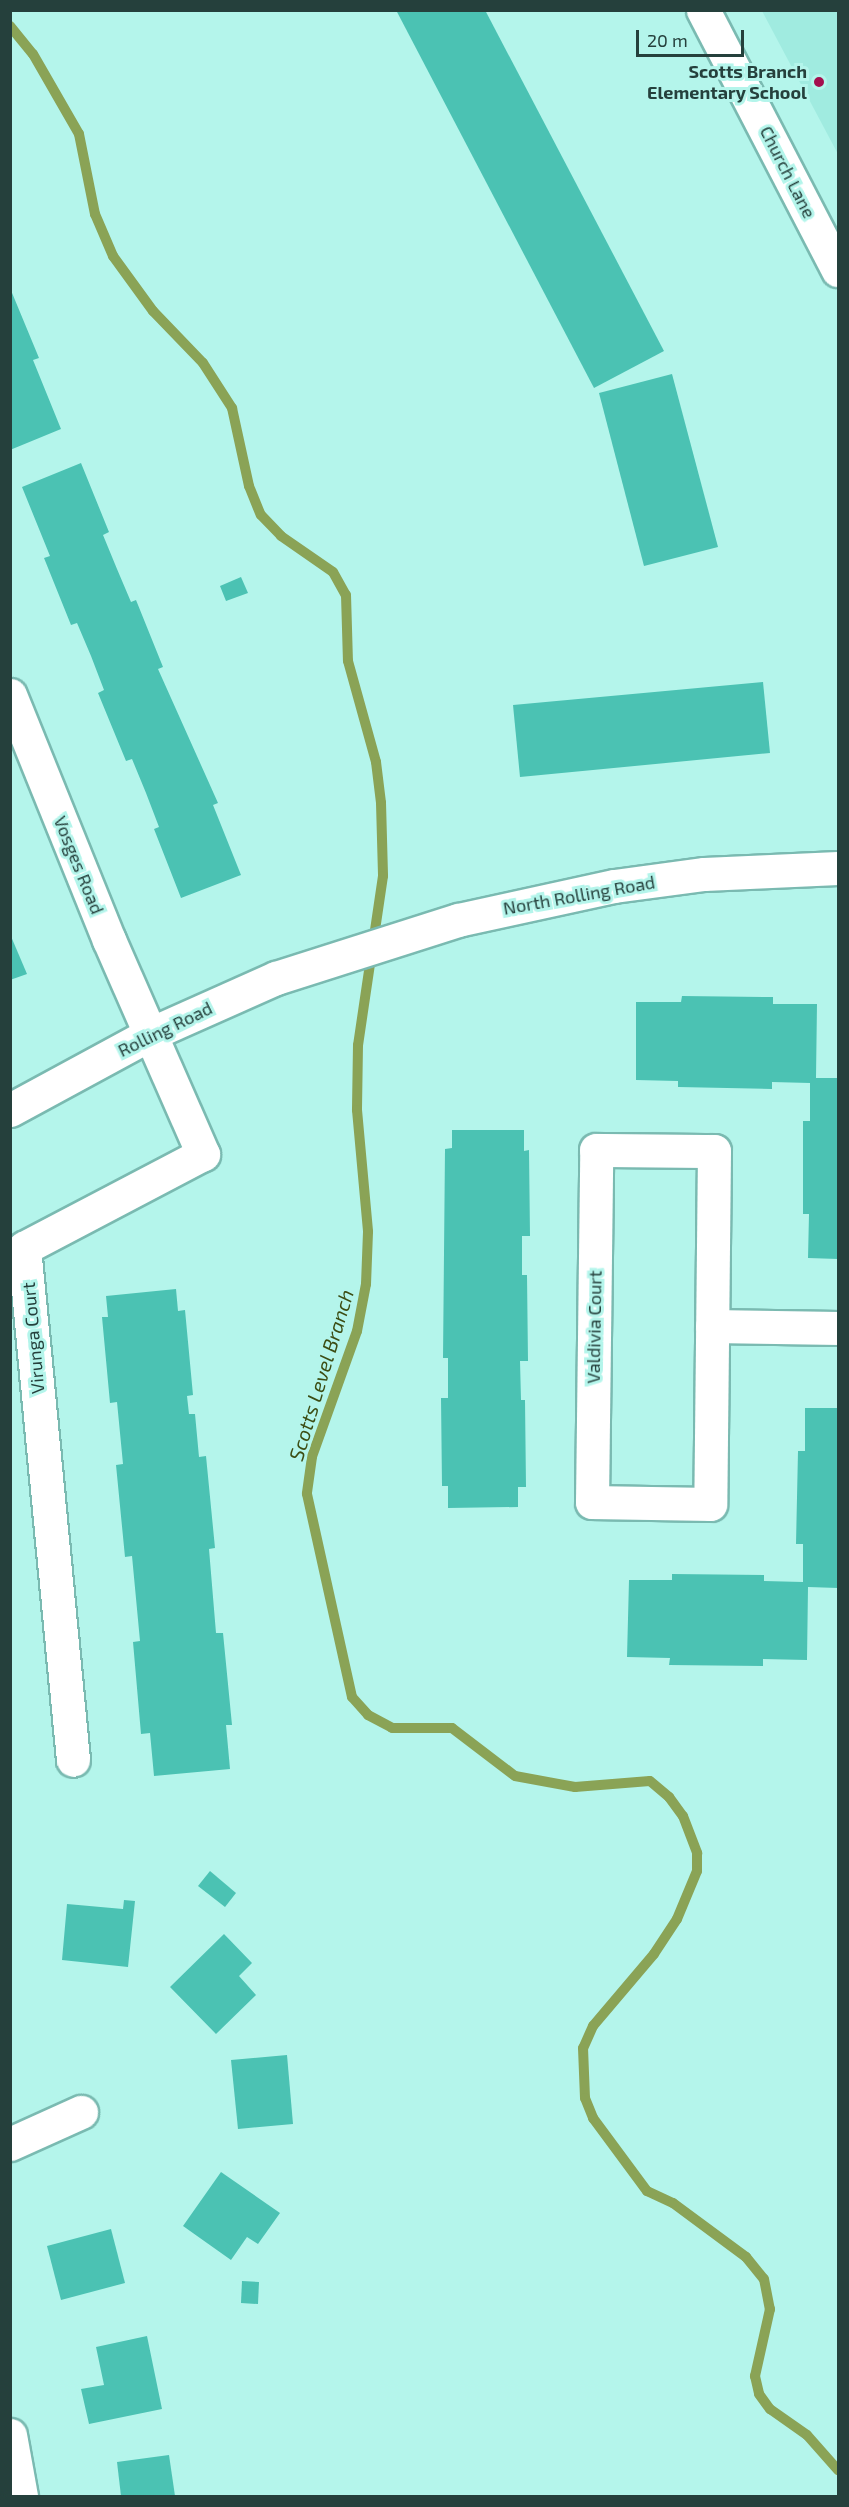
<!DOCTYPE html>
<html>
<head>
<meta charset="utf-8">
<style>
	body { margin:0 }
	#map { position:relative; width:849px; height:2507px; overflow:hidden; background:#b4f5eb; font-family:"Exo 2",sans-serif }
	div>[style] { position:absolute }
	.built>* { inset:0; background:#a0ebe0 }
	.stream>* { height:10px; margin:-5px; padding:0 5px; transform-origin:5px; border-radius:5px; background:#8aa356 }
	.building>* { inset:0; background:#4bc2b3 }
	.roads { filter:drop-shadow(2px 0 #7abab1) drop-shadow(-2px 0 #7abab1) drop-shadow(0 2px #7abab1) drop-shadow(0 -2px #7abab1) }
	.street>* { height:33px; margin:-16.5px; padding:0 16.5px; transform-origin:16.5px; border-radius:16.5px; background:#fff }
	.secondary>* { height:33px; margin:-16.5px; padding:0 16.5px; transform-origin:16.5px; border-radius:16.5px; background:#fff }
	.dots>* { width:16px; height:16px; translate:-50% -50%; box-sizing:border-box; border:3px solid #b4f5eb; border-radius:50% }
	span { translate:-50% -50%; white-space:nowrap; text-align:center; line-height:1.15; -webkit-text-stroke:6px #b4f5eb; paint-order:stroke }
	.poi-label { font-size:18px; color:#25403c; font-weight:700 }
	.right { translate:-100% -50%; text-align:right }
	.street-label { font-size:18px; color:#25403c }
	.water-label { font-size:20px; color:#3c4d14; font-style:italic }
	.frame { position:absolute; inset:0; border:12px solid #25403c; pointer-events:none }
	.scale { position:absolute; left:636px; top:30px; width:108px; height:27px; box-sizing:border-box; border:3px solid #25403c; border-top:0; padding-left:8px; font-size:18px; line-height:21px; white-space:nowrap; color:#25403c; -webkit-text-stroke:4px #b4f5eb; paint-order:stroke }
</style>
</head>
<body>
<div id="map">
	<div class="built">
		<div style="clip-path:polygon(762px 11px,838px 11px,838px 154px)"></div>
	</div>
	<div class="stream">
		<div style="left:10px;top:26px;width:36px;rotate:51deg"></div>
		<div style="left:33px;top:54px;width:92px;rotate:60.1deg"></div>
		<div style="left:79px;top:134px;width:82px;rotate:78.7deg"></div>
		<div style="left:95px;top:214px;width:46px;rotate:66.8deg"></div>
		<div style="left:113px;top:256px;width:68px;rotate:54deg"></div>
		<div style="left:153px;top:311px;width:72px;rotate:46.1deg"></div>
		<div style="left:203px;top:363px;width:54px;rotate:57.2deg"></div>
		<div style="left:232px;top:408px;width:80px;rotate:77.7deg"></div>
		<div style="left:249px;top:486px;width:31px;rotate:68deg"></div>
		<div style="left:261px;top:515px;width:29px;rotate:46deg"></div>
		<div style="left:281px;top:536px;width:63px;rotate:34.7deg"></div>
		<div style="left:333px;top:572px;width:26px;rotate:61deg"></div>
		<div style="left:346px;top:595px;width:66px;rotate:88.3deg"></div>
		<div style="left:348px;top:661px;width:105px;rotate:74.5deg"></div>
		<div style="left:376px;top:762px;width:41px;rotate:83deg"></div>
		<div style="left:381px;top:803px;width:73px;rotate:88.4deg"></div>
		<div style="left:383px;top:876px;width:171px;rotate:98.4deg"></div>
		<div style="left:358px;top:1045px;width:65px;rotate:90.9deg"></div>
		<div style="left:357px;top:1110px;width:122px;rotate:84.8deg"></div>
		<div style="left:368px;top:1232px;width:52px;rotate:92.2deg"></div>
		<div style="left:366px;top:1284px;width:48px;rotate:100.8deg"></div>
		<div style="left:357px;top:1331px;width:134px;rotate:109.7deg"></div>
		<div style="left:312px;top:1457px;width:37px;rotate:98deg"></div>
		<div style="left:307px;top:1494px;width:208px;rotate:77.5deg"></div>
		<div style="left:352px;top:1697px;width:24px;rotate:48deg"></div>
		<div style="left:368px;top:1715px;width:27px;rotate:28deg"></div>
		<div style="left:392px;top:1728px;width:60px"></div>
		<div style="left:452px;top:1728px;width:79px;rotate:37.3deg"></div>
		<div style="left:515px;top:1776px;width:61px;rotate:10.4deg"></div>
		<div style="left:575px;top:1787px;width:75px;rotate:-4.6deg"></div>
		<div style="left:650px;top:1781px;width:25px;rotate:40deg"></div>
		<div style="left:669px;top:1797px;width:24px;rotate:54deg"></div>
		<div style="left:683px;top:1816px;width:40px;rotate:69deg"></div>
		<div style="left:697px;top:1853px;width:18px;rotate:90deg"></div>
		<div style="left:697px;top:1871px;width:52px;rotate:112.6deg"></div>
		<div style="left:677px;top:1919px;width:42px;rotate:123.3deg"></div>
		<div style="left:654px;top:1954px;width:94px;rotate:130.3deg"></div>
		<div style="left:593px;top:2026px;width:24px;rotate:114deg"></div>
		<div style="left:583px;top:2048px;width:50px;rotate:87.7deg"></div>
		<div style="left:585px;top:2098px;width:22px;rotate:68deg"></div>
		<div style="left:593px;top:2118px;width:91px;rotate:53.5deg"></div>
		<div style="left:647px;top:2191px;width:29px;rotate:25deg"></div>
		<div style="left:673px;top:2203px;width:91px;rotate:36.5deg"></div>
		<div style="left:746px;top:2257px;width:28px;rotate:51deg"></div>
		<div style="left:764px;top:2279px;width:31px;rotate:79deg"></div>
		<div style="left:770px;top:2309px;width:69px;rotate:102.6deg"></div>
		<div style="left:755px;top:2376px;width:18px;rotate:77deg"></div>
		<div style="left:759px;top:2394px;width:19px;rotate:54deg"></div>
		<div style="left:770px;top:2409px;width:45px;rotate:35.1deg"></div>
		<div style="left:807px;top:2435px;width:47px;rotate:48.5deg"></div>
	</div>
	<div class="building">
		<div style="clip-path:polygon(396px 10px,485px 10px,664px 351px,594px 388px)"></div>
		<div style="clip-path:polygon(10px 288px,39px 358px,33px 360px,61px 429px,10px 450px)"></div>
		<div style="clip-path:polygon(672px 374px,718px 547px,644px 566px,599px 393px)"></div>
		<div style="clip-path:polygon(81px 463px,109px 532px,103px 535px,117px 569px,131px 602px,136px 600px,163px 667px,158px 669px,218px 803px,213px 805px,241px 875px,181px 898px,154px 829px,159px 827px,146px 793px,132px 759px,126px 761px,98px 693px,104px 690px,91px 656px,77px 623px,71px 625px,44px 558px,50px 556px,22px 487px)"></div>
		<div style="clip-path:polygon(241px 577px,248px 593px,226px 601px,220px 586px)"></div>
		<div style="clip-path:polygon(763px 682px,770px 753px,520px 777px,513px 705px)"></div>
		<div style="clip-path:polygon(10px 934px,27px 974px,10px 980px)"></div>
		<div style="clip-path:polygon(682px 996px,773px 997px,773px 1004px,817px 1004px,816px 1078px,838px 1078px,838px 1259px,808px 1258px,809px 1214px,803px 1214px,803px 1121px,810px 1121px,810px 1083px,772px 1082px,772px 1089px,678px 1087px,678px 1081px,636px 1080px,636px 1002px,681px 1002px)"></div>
		<div style="clip-path:polygon(452px 1130px,524px 1130px,524px 1151px,529px 1150px,530px 1236px,522px 1236px,522px 1275px,527px 1275px,528px 1361px,520px 1361px,521px 1400px,525px 1400px,526px 1487px,518px 1487px,518px 1507px,448px 1508px,448px 1486px,442px 1486px,441px 1398px,448px 1398px,448px 1358px,443px 1358px,445px 1149px,452px 1148px)"></div>
		<div style="clip-path:polygon(176px 1289px,178px 1311px,185px 1310px,193px 1395px,187px 1396px,189px 1414px,195px 1414px,199px 1457px,206px 1456px,215px 1548px,209px 1549px,216px 1633px,223px 1633px,232px 1725px,226px 1725px,230px 1769px,154px 1776px,150px 1733px,141px 1734px,133px 1642px,140px 1641px,132px 1556px,125px 1557px,116px 1465px,123px 1464px,117px 1402px,110px 1403px,102px 1317px,108px 1317px,106px 1296px)"></div>
		<div style="clip-path:polygon(805px 1408px,838px 1408px,838px 1588px,808px 1587px,807px 1660px,763px 1659px,763px 1666px,669px 1665px,670px 1658px,627px 1657px,629px 1580px,672px 1580px,672px 1574px,764px 1575px,764px 1581px,803px 1582px,803px 1544px,796px 1544px,798px 1451px,805px 1451px)"></div>
		<div style="clip-path:polygon(210px 1871px,236px 1893px,225px 1907px,198px 1886px)"></div>
		<div style="clip-path:polygon(124px 1900px,135px 1901px,128px 1967px,62px 1960px,67px 1904px,123px 1909px)"></div>
		<div style="clip-path:polygon(224px 1934px,252px 1963px,239px 1976px,256px 1995px,216px 2034px,170px 1987px)"></div>
		<div style="clip-path:polygon(287px 2055px,293px 2124px,238px 2129px,231px 2060px)"></div>
		<div style="clip-path:polygon(221px 2172px,280px 2213px,258px 2244px,247px 2237px,231px 2260px,183px 2226px)"></div>
		<div style="clip-path:polygon(111px 2229px,125px 2283px,61px 2300px,47px 2246px)"></div>
		<div style="clip-path:polygon(242px 2281px,259px 2282px,258px 2304px,241px 2303px)"></div>
		<div style="clip-path:polygon(147px 2336px,162px 2409px,89px 2424px,81px 2389px,104px 2385px,96px 2347px)"></div>
		<div style="clip-path:polygon(169px 2455px,175px 2496px,121px 2496px,117px 2462px)"></div>
	</div>
	<div class="roads">
		<div class="street">
			<div style="left:10px;top:695px;width:264px;rotate:68deg"></div>
			<div style="left:109px;top:940px;width:234px;rotate:66.3deg"></div>
			<div style="left:203px;top:1154px;width:202px;rotate:152.3deg"></div>
			<div style="left:24px;top:1248px;width:514px;rotate:84.53deg"></div>
			<div style="left:596px;top:1150px;width:118px;rotate:0.5deg"></div>
			<div style="left:714px;top:1151px;width:353px;rotate:90.6deg"></div>
			<div style="left:710px;top:1504px;width:118px;rotate:-179deg"></div>
			<div style="left:592px;top:1502px;width:352px;rotate:-89.3deg"></div>
			<div style="left:712px;top:1326px;width:126px;rotate:0.9deg"></div>
			<div style="left:10px;top:2144px;width:78px;rotate:-24.3deg"></div>
			<div style="left:10px;top:2435px;width:62px;rotate:79.8deg"></div>
		</div>
		<div class="secondary">
			<div style="left:703px;top:10px;width:293px;rotate:62.6deg"></div>
			<div style="left:10px;top:1110px;width:159px;rotate:-28.5deg"></div>
			<div style="left:150px;top:1034px;width:138px;rotate:-24deg"></div>
			<div style="left:276px;top:978px;width:191px;rotate:-17.7deg"></div>
			<div style="left:458px;top:920px;width:160px;rotate:-12.3deg"></div>
			<div style="left:614px;top:886px;width:91px;rotate:-7.6deg"></div>
			<div style="left:704px;top:874px;width:134px;rotate:-2.6deg"></div>
		</div>
	</div>
	<div class="dots">
		<div style="left:819px;top:82px;background:#a40f4e"></div>
	</div>
	<div class="poi-label">
		<span class="right" style="left:807px;top:82px">Scotts Branch<br>Elementary School</span>
	</div>
	<div class="street-label">
		<span style="left:788px;top:172px;rotate:63deg">Church Lane</span>
		<span style="left:79px;top:865px;rotate:68deg">Vosges Road</span>
		<span style="left:579px;top:895px;rotate:-10deg">North Rolling Road</span>
		<span style="left:165px;top:1029px;rotate:-26deg">Rolling Road</span>
		<span style="left:594px;top:1327px;rotate:-89deg">Valdivia Court</span>
		<span style="left:33px;top:1338px;rotate:-95deg">Virunga Court</span>
	</div>
	<div class="water-label">
		<span style="left:321px;top:1375px;rotate:-73deg">Scotts Level Branch</span>
	</div>
	<div class="frame"></div>
	<div class="scale">20 m</div>
</div>
</body>
</html>
